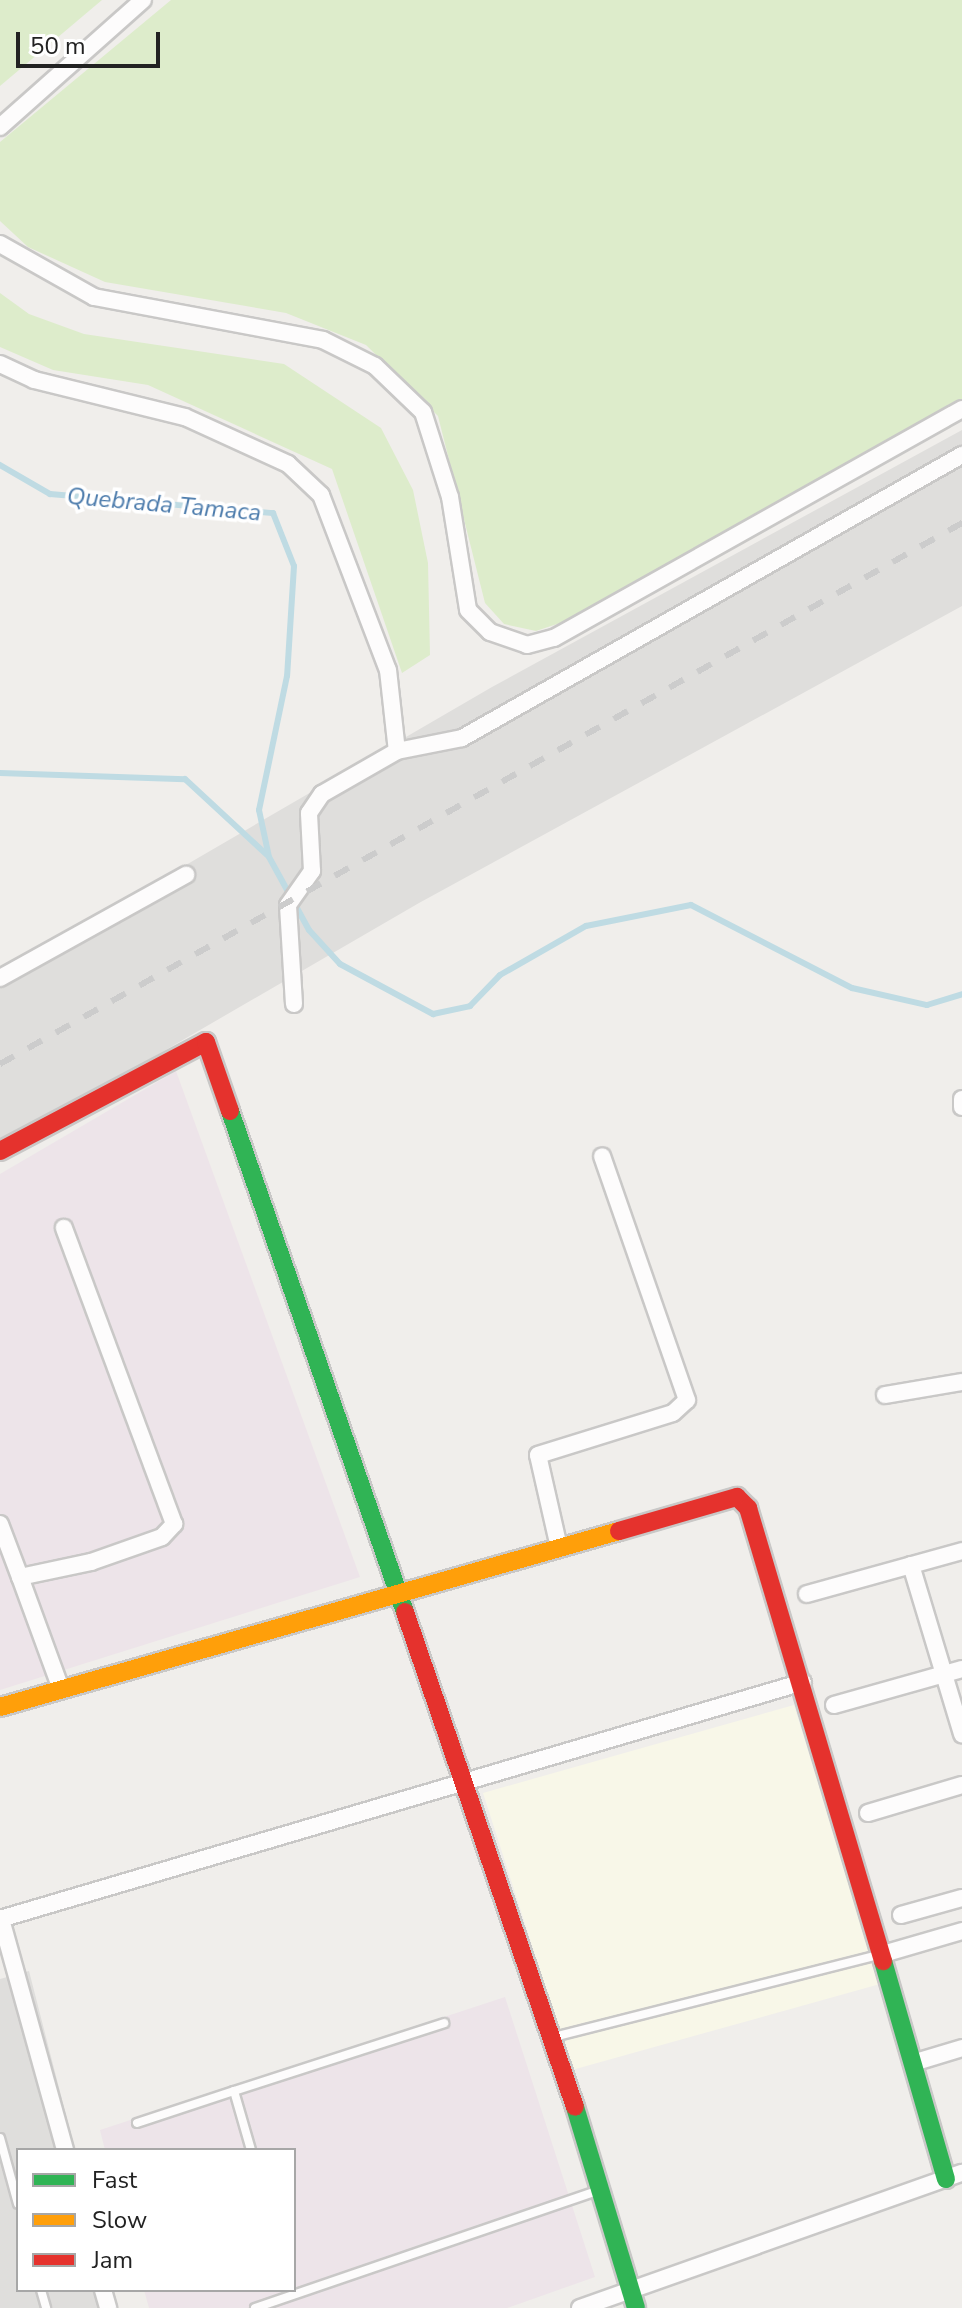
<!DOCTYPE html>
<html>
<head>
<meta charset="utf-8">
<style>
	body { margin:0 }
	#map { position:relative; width:962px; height:2308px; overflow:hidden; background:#f0eeeb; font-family:"Nunito Sans",sans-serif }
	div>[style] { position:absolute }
	.residential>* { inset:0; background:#dfdedc }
	.industrial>* { inset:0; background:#ede4e9 }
	.education>* { inset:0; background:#f8f7e8 }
	.grass>* { inset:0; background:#ddeccb }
	.stream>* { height:6px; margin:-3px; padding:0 3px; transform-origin:3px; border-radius:3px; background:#bfdbe3 }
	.roads { filter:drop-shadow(2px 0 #c9c8c7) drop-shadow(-2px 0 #c9c8c7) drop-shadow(0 2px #c9c8c7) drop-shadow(0 -2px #c9c8c7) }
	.lane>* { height:8px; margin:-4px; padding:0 4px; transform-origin:4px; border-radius:4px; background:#fdfcfc }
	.street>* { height:16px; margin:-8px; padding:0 8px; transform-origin:8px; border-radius:8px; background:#fdfcfc }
	.fast>* { height:18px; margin:-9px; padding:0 9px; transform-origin:9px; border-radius:9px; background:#30b455 }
	.slow>* { height:18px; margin:-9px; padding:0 9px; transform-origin:9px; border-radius:9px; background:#ff9f0a }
	.jam>* { height:18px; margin:-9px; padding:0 9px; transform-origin:9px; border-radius:9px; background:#e5322d }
	.rail>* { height:6px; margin-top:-3px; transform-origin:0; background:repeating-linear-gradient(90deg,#ccc 0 16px,transparent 0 32px) }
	span { translate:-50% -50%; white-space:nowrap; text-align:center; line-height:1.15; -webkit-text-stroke:7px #fff; paint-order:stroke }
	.water-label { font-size:24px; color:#4a7aab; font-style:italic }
	.legend { position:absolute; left:16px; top:2148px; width:280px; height:144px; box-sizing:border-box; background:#fff; border:2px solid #a7a7a7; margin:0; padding:10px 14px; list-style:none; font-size:24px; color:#222 }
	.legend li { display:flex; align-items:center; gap:16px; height:40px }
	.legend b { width:40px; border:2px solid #a7a7a7 }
	.scale { position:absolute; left:16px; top:32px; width:144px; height:36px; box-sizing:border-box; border:4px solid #222; border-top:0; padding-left:10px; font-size:24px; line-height:28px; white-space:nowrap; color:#222; -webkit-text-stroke:6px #fff; paint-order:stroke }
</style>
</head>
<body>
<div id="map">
	<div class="residential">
		<div style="clip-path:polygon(962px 430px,962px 606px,419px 903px,0 1146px,0 973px,492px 687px)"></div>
		<div style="clip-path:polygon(29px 1971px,75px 2150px,18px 2150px,18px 2290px,111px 2290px,116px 2308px,0 2308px,0 1979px)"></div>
	</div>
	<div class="industrial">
		<div style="clip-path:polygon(176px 1071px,360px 1577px,0 1690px,0 1174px)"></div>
		<div style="clip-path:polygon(505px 1997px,595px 2277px,507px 2308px,149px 2308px,144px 2290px,294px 2290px,294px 2150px,105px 2150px,100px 2130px)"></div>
	</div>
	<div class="education">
		<div style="clip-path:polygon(794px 1705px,880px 1984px,572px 2070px,483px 1793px)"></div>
	</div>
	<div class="grass">
		<div style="clip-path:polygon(0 0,102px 0,0 86px)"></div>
		<div style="clip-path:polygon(171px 0,962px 0,962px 405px,566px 621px,536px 631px,504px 624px,485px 603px,438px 416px,366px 345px,286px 313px,105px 282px,28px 247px,0 221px,0 142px)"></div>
		<div style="clip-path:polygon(0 293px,29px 314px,84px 334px,284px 364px,381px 428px,413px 490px,428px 563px,430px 655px,402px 673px,332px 469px,148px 385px,53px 370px,0 347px)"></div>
	</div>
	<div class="stream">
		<div style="left:0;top:465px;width:58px;rotate:30.1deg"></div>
		<div style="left:50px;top:494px;width:224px;rotate:4.9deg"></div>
		<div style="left:273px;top:513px;width:57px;rotate:68.4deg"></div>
		<div style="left:294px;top:566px;width:110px;rotate:93.6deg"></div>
		<div style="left:287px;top:676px;width:137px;rotate:101.8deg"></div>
		<div style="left:259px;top:810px;width:48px;rotate:78deg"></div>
		<div style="left:269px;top:857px;width:83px;rotate:61.3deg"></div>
		<div style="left:309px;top:930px;width:46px;rotate:47.6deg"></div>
		<div style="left:340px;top:964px;width:106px;rotate:28.3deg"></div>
		<div style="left:433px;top:1014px;width:38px;rotate:-12deg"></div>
		<div style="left:470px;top:1006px;width:43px;rotate:-45.9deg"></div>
		<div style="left:500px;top:975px;width:99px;rotate:-29.7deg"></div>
		<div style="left:586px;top:926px;width:107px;rotate:-11.3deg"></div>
		<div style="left:691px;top:905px;width:181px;rotate:27.3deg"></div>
		<div style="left:852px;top:988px;width:77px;rotate:12.8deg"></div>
		<div style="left:927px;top:1005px;width:37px;rotate:-17deg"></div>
		<div style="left:0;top:773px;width:185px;rotate:1.9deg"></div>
		<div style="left:185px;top:779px;width:112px;rotate:42.8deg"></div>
	</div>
	<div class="roads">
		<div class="lane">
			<div style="left:558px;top:2036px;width:330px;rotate:-14.2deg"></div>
			<div style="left:234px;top:2091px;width:221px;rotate:-17.9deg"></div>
			<div style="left:137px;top:2123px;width:102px;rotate:-18.3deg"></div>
			<div style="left:234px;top:2091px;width:61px;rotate:73.9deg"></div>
			<div style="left:0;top:2138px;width:68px;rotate:74.7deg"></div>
			<div style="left:41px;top:2290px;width:19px;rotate:74deg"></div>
			<div style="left:255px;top:2308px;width:364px;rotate:-18.9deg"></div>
		</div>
		<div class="street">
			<div style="left:0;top:127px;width:191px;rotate:-41.6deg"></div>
			<div style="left:0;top:244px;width:108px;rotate:29.4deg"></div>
			<div style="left:94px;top:297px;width:233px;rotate:10.6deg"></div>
			<div style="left:323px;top:340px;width:58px;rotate:26.6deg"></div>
			<div style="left:375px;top:366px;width:66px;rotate:43.8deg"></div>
			<div style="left:423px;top:412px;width:89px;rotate:72.4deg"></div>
			<div style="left:450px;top:497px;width:114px;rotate:80.9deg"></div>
			<div style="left:468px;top:610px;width:31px;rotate:45deg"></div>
			<div style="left:490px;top:632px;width:39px;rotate:19deg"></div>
			<div style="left:527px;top:645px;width:28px;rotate:-15deg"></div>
			<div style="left:554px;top:638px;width:468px;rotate:-29.3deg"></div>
			<div style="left:0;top:364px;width:38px;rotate:25deg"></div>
			<div style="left:34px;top:380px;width:155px;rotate:13.8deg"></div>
			<div style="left:185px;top:417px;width:113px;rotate:24.5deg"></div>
			<div style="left:288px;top:464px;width:45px;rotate:43.2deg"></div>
			<div style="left:321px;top:495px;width:187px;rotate:69.1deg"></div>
			<div style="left:388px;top:670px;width:81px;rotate:83.7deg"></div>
			<div style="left:0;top:978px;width:213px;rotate:-29deg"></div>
			<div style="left:294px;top:1004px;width:99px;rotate:-93.5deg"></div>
			<div style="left:288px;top:905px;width:42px;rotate:-54.8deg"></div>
			<div style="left:312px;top:871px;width:58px;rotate:-93deg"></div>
			<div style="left:309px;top:813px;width:23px;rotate:-56deg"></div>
			<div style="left:322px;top:794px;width:86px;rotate:-29.8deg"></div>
			<div style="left:397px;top:751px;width:66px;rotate:-11.3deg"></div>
			<div style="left:462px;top:738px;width:575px;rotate:-29.51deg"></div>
			<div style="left:962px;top:1099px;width:8px;rotate:90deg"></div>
			<div style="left:885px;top:1395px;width:78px;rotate:-9.6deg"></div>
			<div style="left:0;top:1524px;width:57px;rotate:69.3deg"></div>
			<div style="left:558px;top:1543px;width:90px;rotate:-102.8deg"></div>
			<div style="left:538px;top:1455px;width:141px;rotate:-17.3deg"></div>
			<div style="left:673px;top:1413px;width:19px;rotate:-43deg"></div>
			<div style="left:687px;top:1400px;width:258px;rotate:-109.2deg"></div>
			<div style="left:911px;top:1565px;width:177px;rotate:73.2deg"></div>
			<div style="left:807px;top:1594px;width:161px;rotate:-15.5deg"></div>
			<div style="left:61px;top:1689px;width:119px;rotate:-110.1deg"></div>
			<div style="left:20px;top:1577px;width:73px;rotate:-11.9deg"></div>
			<div style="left:91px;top:1562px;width:75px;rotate:-19.4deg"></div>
			<div style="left:162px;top:1537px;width:18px;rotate:-47deg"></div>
			<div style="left:174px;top:1524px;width:316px;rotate:-110.4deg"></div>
			<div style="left:834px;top:1705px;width:133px;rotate:-15.7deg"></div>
			<div style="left:868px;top:1813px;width:98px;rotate:-16.6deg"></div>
			<div style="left:901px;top:1915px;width:63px;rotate:-15.6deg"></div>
			<div style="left:0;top:1919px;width:837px;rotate:-16.44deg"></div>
			<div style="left:1px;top:1919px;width:240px;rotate:74.5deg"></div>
			<div style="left:883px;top:1954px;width:82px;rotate:-16.2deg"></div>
			<div style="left:916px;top:2062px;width:48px;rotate:-16.9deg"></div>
			<div style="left:103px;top:2290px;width:19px;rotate:74deg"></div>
			<div style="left:580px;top:2308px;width:405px;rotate:-19.5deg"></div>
		</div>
		<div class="fast">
			<div style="left:230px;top:1111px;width:531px;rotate:70.75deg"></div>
			<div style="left:883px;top:1961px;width:227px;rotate:73.9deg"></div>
			<div style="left:575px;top:2107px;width:210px;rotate:73.1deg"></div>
		</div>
		<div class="slow">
			<div style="left:0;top:1707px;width:644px;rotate:-15.87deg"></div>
		</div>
		<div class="jam">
			<div style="left:0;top:1151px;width:233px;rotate:-27.9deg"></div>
			<div style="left:206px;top:1042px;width:73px;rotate:70.8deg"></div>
			<div style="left:619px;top:1531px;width:123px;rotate:-16.1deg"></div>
			<div style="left:737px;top:1497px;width:16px;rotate:45deg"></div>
			<div style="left:748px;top:1508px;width:473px;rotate:73.4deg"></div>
			<div style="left:405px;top:1612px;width:523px;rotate:71.05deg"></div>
		</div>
	</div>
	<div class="rail">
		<div style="left:0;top:1064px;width:1104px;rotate:-29.35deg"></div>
	</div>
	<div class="water-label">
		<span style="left:164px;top:505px;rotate:5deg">Quebrada Tamaca</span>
	</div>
	<ul class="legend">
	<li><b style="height:10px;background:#30b455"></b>Fast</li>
	<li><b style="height:10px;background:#ff9f0a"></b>Slow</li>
	<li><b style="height:10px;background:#e5322d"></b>Jam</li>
	</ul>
	<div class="scale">50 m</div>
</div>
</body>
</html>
